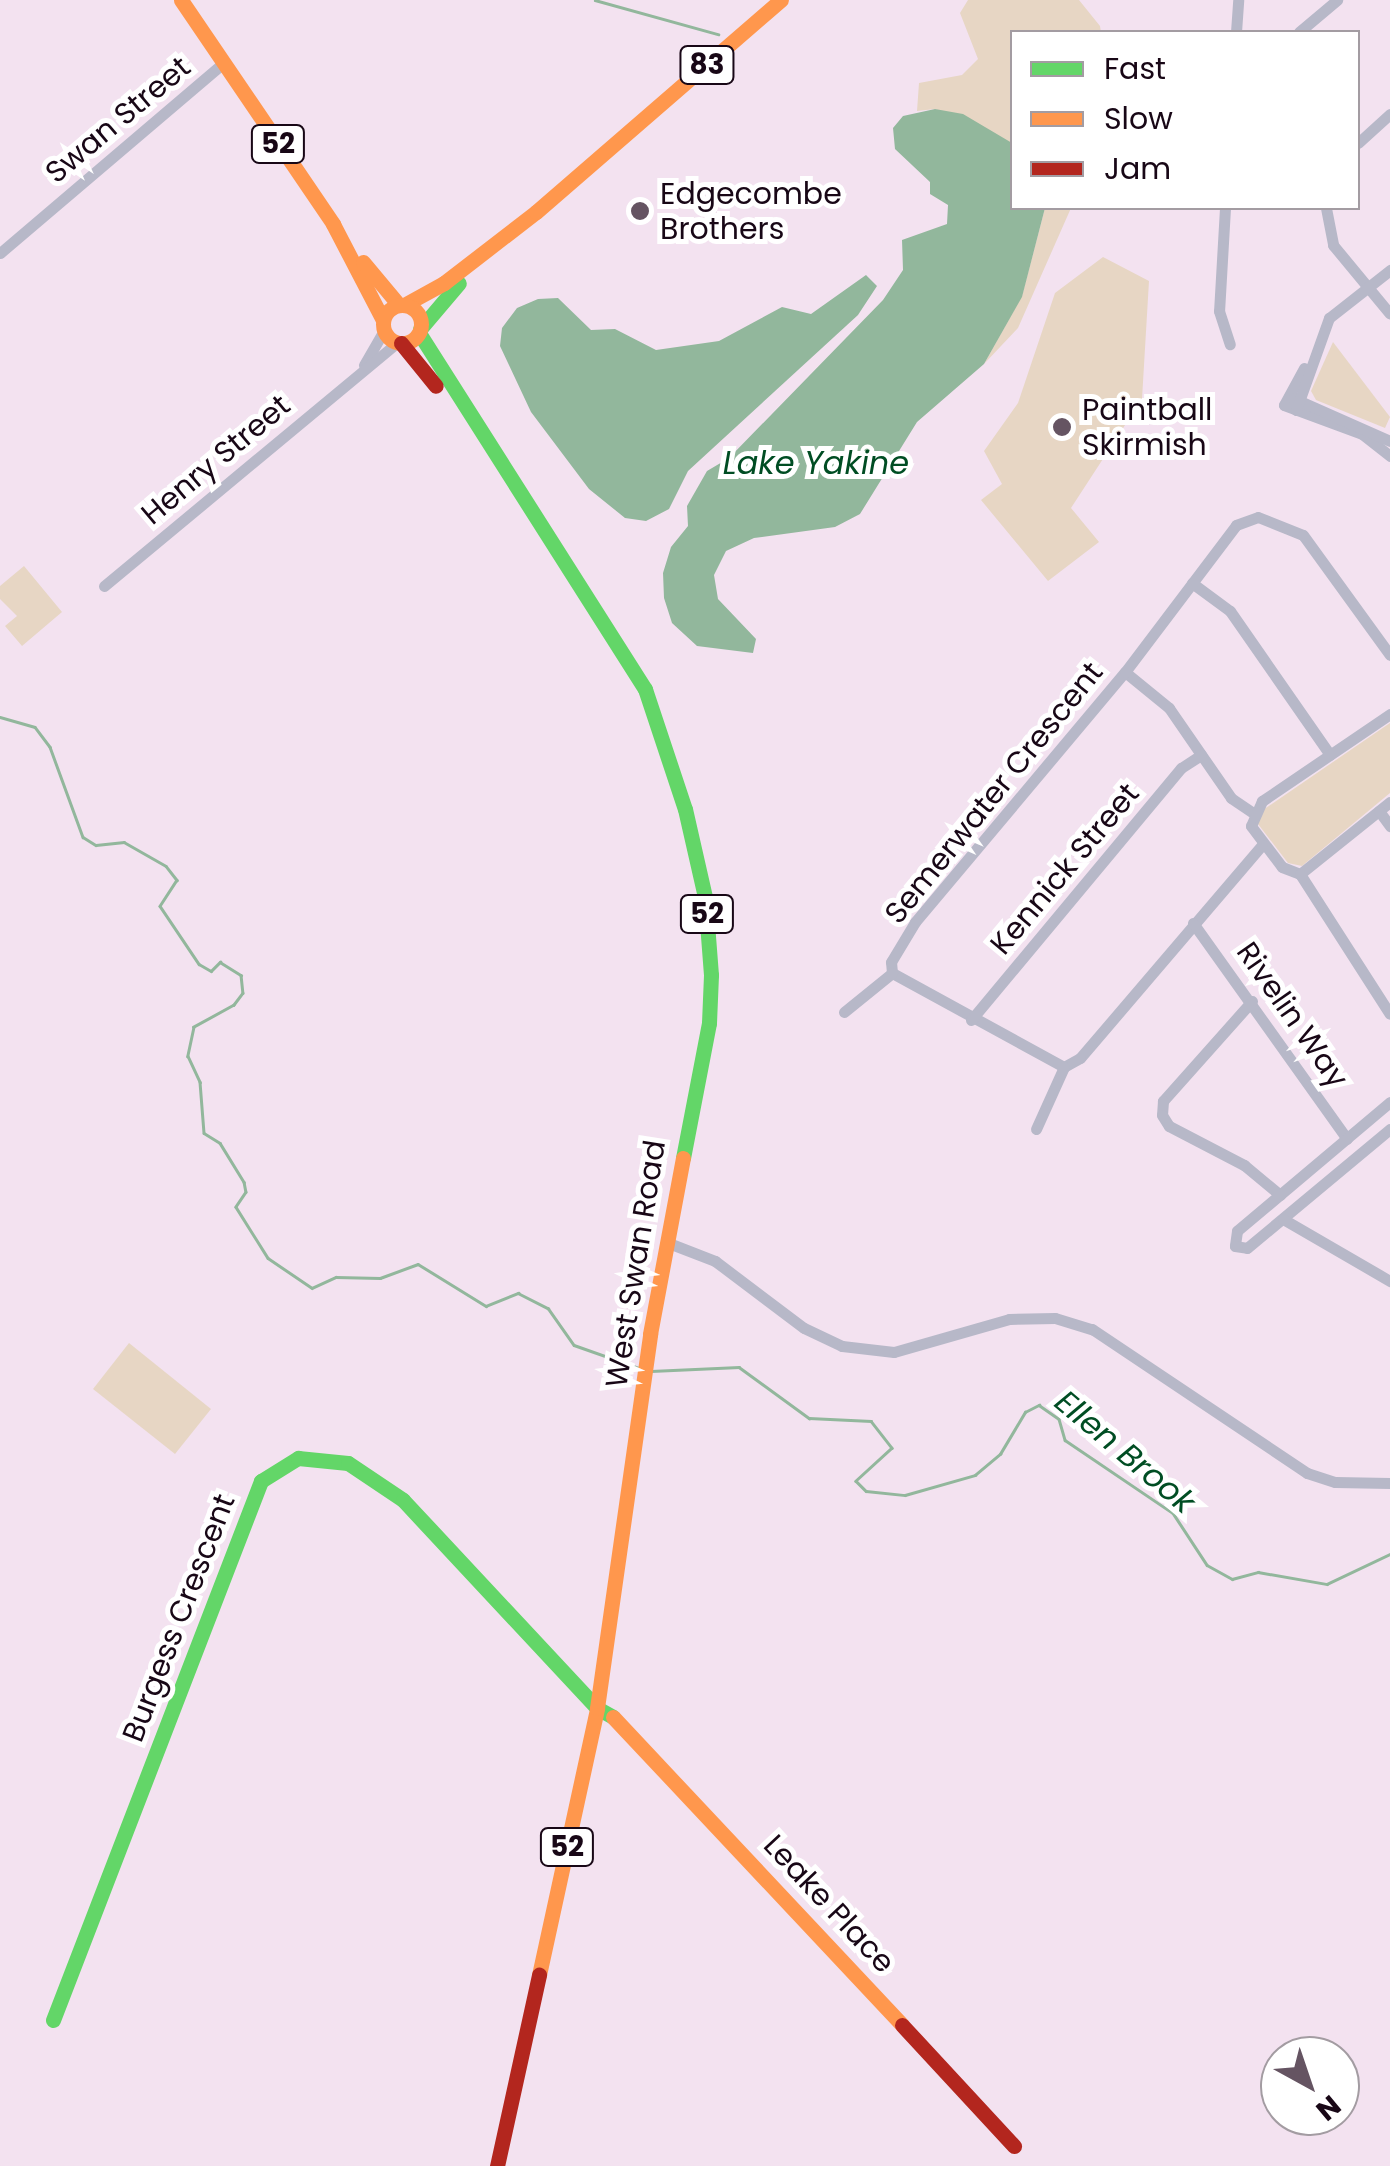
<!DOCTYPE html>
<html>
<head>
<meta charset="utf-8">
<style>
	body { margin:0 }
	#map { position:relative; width:1390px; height:2166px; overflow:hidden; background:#f3e2f0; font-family:Poppins,sans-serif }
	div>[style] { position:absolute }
	.green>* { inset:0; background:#e7d6c4 }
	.water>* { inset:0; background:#92b79c }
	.stream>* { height:2.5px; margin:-1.25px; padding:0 1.25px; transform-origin:1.25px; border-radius:1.25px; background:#92b79c }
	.street>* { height:11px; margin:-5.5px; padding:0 5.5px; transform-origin:5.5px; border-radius:5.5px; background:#b7b8c8 }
	.fast>* { height:15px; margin:-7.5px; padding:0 7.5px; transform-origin:7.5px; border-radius:7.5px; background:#63d668 }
	.slow>* { height:15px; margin:-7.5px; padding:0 7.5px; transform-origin:7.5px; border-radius:7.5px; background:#ff974d }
	.slow>.ring { margin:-7.5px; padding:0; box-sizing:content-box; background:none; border:15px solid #ff974d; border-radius:50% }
	.jam>* { height:15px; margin:-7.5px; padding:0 7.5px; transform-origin:7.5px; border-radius:7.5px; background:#b3261e }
	.dots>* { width:28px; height:28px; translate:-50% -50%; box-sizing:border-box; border:5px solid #fff; border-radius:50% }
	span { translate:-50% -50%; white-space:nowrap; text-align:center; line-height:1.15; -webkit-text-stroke:10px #fff; paint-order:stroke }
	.shield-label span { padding:2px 8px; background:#fff; border:2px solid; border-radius:8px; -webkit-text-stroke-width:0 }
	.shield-label { font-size:28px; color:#180716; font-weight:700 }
	.street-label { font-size:30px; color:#180716 }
	.poi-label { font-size:30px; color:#180716 }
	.left { translate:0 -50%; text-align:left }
	.water-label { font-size:32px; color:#004d23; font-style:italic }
	.legend { position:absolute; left:1010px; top:30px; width:350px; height:180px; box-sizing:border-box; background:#fff; border:2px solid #a39ca2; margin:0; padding:12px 18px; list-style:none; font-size:30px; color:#180716 }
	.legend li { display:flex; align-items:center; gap:20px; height:50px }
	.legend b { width:50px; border:2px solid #a39ca2 }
	.north { position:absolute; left:1260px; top:2036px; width:100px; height:100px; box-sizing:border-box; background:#fff; border:2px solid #a39ca2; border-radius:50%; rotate:140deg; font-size:28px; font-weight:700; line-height:40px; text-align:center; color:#180716 }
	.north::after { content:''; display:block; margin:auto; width:35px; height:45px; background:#655462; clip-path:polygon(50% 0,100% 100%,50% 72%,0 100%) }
</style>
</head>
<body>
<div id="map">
	<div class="green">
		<div style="clip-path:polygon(968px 0,1079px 0,1100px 26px,1101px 32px,1012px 32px,1012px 143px,935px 109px,917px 111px,919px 83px,962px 75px,978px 59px,960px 13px)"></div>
		<div style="clip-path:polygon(1045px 208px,1071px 208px,1018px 328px,984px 364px,1022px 296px)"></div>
		<div style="clip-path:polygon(1103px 257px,1149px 281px,1142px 399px,1071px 508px,1099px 542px,1048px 581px,981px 500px,1002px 484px,984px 451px,1018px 403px,1055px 293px)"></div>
		<div style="clip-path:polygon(1333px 342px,1390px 417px,1385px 428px,1316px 400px,1311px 391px)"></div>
		<div style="clip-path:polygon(24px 566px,62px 612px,22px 646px,5px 626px,17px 616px,0 599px,0 586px)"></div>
		<div style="clip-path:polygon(1390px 723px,1390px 793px,1302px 866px,1288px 863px,1258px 824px,1260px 812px)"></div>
		<div style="clip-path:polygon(129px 1343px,211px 1409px,175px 1454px,93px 1389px)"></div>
	</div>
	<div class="water">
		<div style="clip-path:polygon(935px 109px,963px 114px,1012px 143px,1012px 208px,1045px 208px,1022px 297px,984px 364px,917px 422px,860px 514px,835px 527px,754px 538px,726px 551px,714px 575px,718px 599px,756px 639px,753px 653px,697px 646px,672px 623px,664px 598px,663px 573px,671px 547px,688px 526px,687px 506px,707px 471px,729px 458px,883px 300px,903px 270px,902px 240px,947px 224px,948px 205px,930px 194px,930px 182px,895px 149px,893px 128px,903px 116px)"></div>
		<div style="clip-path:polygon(866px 275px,877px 286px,858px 315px,688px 471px,669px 509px,646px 521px,625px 518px,589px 489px,531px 412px,500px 346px,502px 328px,517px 308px,538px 299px,558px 298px,591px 330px,615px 329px,656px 350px,719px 341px,782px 307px,811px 314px)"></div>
	</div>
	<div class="stream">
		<div style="left:595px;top:0;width:128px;rotate:15.5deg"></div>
		<div style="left:0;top:717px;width:36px;rotate:16deg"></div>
		<div style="left:35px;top:727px;width:25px;rotate:53deg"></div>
		<div style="left:50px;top:747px;width:96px;rotate:69.9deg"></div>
		<div style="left:83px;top:837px;width:15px;rotate:32deg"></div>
		<div style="left:96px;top:845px;width:28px;rotate:-6deg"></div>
		<div style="left:124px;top:842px;width:48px;rotate:29.7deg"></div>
		<div style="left:166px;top:866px;width:18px;rotate:52deg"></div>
		<div style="left:177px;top:880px;width:31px;rotate:123deg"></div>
		<div style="left:160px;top:906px;width:70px;rotate:56.1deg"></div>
		<div style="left:199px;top:964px;width:14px;rotate:30deg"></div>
		<div style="left:211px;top:971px;width:13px;rotate:-45deg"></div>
		<div style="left:220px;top:962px;width:25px;rotate:32deg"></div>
		<div style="left:241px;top:975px;width:18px;rotate:84deg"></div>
		<div style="left:243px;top:993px;width:15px;rotate:127deg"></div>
		<div style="left:234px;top:1005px;width:46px;rotate:151.2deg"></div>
		<div style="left:194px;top:1027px;width:30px;rotate:102deg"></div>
		<div style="left:188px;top:1056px;width:29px;rotate:65deg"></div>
		<div style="left:200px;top:1082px;width:51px;rotate:85.5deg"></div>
		<div style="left:204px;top:1133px;width:19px;rotate:32deg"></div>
		<div style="left:220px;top:1143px;width:46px;rotate:58.4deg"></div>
		<div style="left:244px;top:1182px;width:10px;rotate:79deg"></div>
		<div style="left:246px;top:1192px;width:18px;rotate:124deg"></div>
		<div style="left:236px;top:1207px;width:60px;rotate:57.9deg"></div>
		<div style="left:268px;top:1258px;width:53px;rotate:34.3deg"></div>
		<div style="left:312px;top:1288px;width:26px;rotate:-25deg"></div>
		<div style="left:336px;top:1277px;width:44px;rotate:1.3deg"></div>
		<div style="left:380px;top:1278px;width:40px;rotate:-20.2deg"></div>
		<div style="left:418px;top:1264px;width:80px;rotate:31.7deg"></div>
		<div style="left:486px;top:1306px;width:35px;rotate:-22deg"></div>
		<div style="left:518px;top:1293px;width:34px;rotate:27deg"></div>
		<div style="left:548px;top:1308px;width:45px;rotate:54.9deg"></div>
		<div style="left:574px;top:1345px;width:69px;rotate:19.5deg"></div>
		<div style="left:651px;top:1371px;width:88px;rotate:-2.6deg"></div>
		<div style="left:739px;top:1367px;width:87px;rotate:36.1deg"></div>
		<div style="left:809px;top:1418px;width:62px;rotate:2.8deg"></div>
		<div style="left:871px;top:1421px;width:34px;rotate:52deg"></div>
		<div style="left:892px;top:1448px;width:49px;rotate:137.5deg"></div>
		<div style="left:856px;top:1481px;width:14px;rotate:45deg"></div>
		<div style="left:866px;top:1491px;width:39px;rotate:6deg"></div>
		<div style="left:905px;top:1495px;width:73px;rotate:-15.9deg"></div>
		<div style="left:975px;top:1475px;width:33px;rotate:-40deg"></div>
		<div style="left:1000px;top:1454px;width:49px;rotate:-59.2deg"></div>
		<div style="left:1025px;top:1412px;width:16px;rotate:-27deg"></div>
		<div style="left:1039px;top:1405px;width:24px;rotate:35deg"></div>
		<div style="left:1059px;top:1419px;width:22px;rotate:74deg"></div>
		<div style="left:1065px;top:1440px;width:130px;rotate:34.1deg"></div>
		<div style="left:1173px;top:1513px;width:62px;rotate:56.8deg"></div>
		<div style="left:1207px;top:1565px;width:29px;rotate:29deg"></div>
		<div style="left:1232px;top:1579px;width:27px;rotate:-15deg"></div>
		<div style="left:1258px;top:1572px;width:70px;rotate:9.9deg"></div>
		<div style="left:1327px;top:1584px;width:70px;rotate:-25.5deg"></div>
	</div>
	<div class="street">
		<div style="left:1236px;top:32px;width:32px;rotate:-86deg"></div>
		<div style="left:1299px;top:32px;width:50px;rotate:-40.1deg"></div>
		<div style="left:1358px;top:143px;width:43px;rotate:-42.2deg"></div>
		<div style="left:1225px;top:208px;width:103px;rotate:93.3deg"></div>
		<div style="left:1219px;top:311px;width:35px;rotate:72deg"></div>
		<div style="left:1326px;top:208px;width:38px;rotate:79deg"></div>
		<div style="left:1333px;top:245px;width:89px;rotate:50.4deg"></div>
		<div style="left:0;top:253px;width:292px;rotate:-40.4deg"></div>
		<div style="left:364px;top:365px;width:39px;rotate:-60deg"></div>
		<div style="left:1304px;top:368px;width:42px;rotate:118.4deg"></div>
		<div style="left:1284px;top:405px;width:83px;rotate:20.4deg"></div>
		<div style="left:1362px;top:434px;width:36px;rotate:38deg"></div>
		<div style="left:1293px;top:398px;width:106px;rotate:23.9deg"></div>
		<div style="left:1296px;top:410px;width:98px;rotate:-70.3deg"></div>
		<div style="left:1329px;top:318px;width:78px;rotate:-38.2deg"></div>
		<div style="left:1192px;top:583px;width:47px;rotate:36.4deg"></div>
		<div style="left:1230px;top:611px;width:175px;rotate:55.2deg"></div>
		<div style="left:104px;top:586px;width:381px;rotate:-39.7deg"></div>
		<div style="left:1125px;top:672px;width:57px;rotate:39.3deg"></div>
		<div style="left:1169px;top:708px;width:109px;rotate:55.4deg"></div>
		<div style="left:1231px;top:798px;width:25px;rotate:34deg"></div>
		<div style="left:1390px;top:714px;width:155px;rotate:145.8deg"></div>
		<div style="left:1262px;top:801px;width:27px;rotate:114deg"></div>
		<div style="left:1251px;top:826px;width:51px;rotate:52.9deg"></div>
		<div style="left:1282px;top:867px;width:19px;rotate:21deg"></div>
		<div style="left:1300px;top:874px;width:115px;rotate:-38.7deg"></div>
		<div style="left:1379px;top:811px;width:19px;rotate:54deg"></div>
		<div style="left:1262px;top:845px;width:280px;rotate:130.5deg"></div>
		<div style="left:1080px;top:1058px;width:18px;rotate:151deg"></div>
		<div style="left:1064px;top:1067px;width:196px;rotate:-151.3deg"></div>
		<div style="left:892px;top:973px;width:11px;rotate:-95deg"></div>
		<div style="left:891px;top:962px;width:47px;rotate:-59deg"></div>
		<div style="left:915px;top:922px;width:326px;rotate:-50deg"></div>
		<div style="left:1125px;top:672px;width:184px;rotate:-52.9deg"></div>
		<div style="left:1236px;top:525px;width:23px;rotate:-20deg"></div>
		<div style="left:1258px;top:517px;width:48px;rotate:21.8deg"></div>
		<div style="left:1303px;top:535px;width:148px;rotate:54.1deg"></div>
		<div style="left:1300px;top:874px;width:166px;rotate:57.3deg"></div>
		<div style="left:1193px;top:923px;width:265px;rotate:54.5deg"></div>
		<div style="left:1252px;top:1001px;width:134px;rotate:131.7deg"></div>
		<div style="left:1163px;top:1101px;width:14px;rotate:94deg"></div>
		<div style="left:1162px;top:1115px;width:13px;rotate:58deg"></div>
		<div style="left:1169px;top:1126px;width:85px;rotate:27.5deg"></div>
		<div style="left:1244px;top:1165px;width:47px;rotate:39.8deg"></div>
		<div style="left:844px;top:1012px;width:62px;rotate:-39.1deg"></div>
		<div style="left:971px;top:1020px;width:328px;rotate:-50.2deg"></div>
		<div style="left:1181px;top:768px;width:24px;rotate:-33deg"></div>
		<div style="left:1390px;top:1102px;width:200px;rotate:139.9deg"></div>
		<div style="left:1237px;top:1231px;width:15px;rotate:98deg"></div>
		<div style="left:1235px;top:1246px;width:12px;rotate:9deg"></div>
		<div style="left:1247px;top:1248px;width:186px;rotate:-39.8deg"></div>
		<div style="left:1036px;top:1129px;width:68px;rotate:-65.7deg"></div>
		<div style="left:1283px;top:1219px;width:124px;rotate:30.1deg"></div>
		<div style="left:666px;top:1242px;width:53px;rotate:21.2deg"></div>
		<div style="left:715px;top:1261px;width:111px;rotate:37deg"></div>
		<div style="left:804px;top:1328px;width:42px;rotate:25.3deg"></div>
		<div style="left:842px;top:1346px;width:52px;rotate:6.6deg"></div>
		<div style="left:894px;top:1352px;width:120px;rotate:-16deg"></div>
		<div style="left:1009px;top:1319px;width:46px;rotate:-1.2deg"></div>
		<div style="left:1055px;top:1318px;width:39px;rotate:17deg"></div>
		<div style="left:1092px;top:1329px;width:259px;rotate:33.8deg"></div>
		<div style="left:1307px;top:1473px;width:29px;rotate:18deg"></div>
		<div style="left:1335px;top:1482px;width:55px;rotate:1deg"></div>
	</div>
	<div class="fast">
		<div style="left:420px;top:329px;width:60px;rotate:-49.7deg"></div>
		<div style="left:419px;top:333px;width:422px;rotate:57.6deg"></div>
		<div style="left:645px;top:689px;width:126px;rotate:71.6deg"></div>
		<div style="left:685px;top:809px;width:90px;rotate:77.2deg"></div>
		<div style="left:705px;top:897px;width:78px;rotate:85.6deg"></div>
		<div style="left:711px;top:975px;width:48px;rotate:92.4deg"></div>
		<div style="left:709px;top:1023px;width:137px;rotate:100.9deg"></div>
		<div style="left:53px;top:2020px;width:578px;rotate:-68.9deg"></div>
		<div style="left:261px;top:1481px;width:44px;rotate:-31.9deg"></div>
		<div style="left:298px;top:1458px;width:50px;rotate:5.7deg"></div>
		<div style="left:348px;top:1463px;width:66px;rotate:33.9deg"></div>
		<div style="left:403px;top:1500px;width:284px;rotate:47deg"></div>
		<div style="left:597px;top:1708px;width:18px;rotate:29deg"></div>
	</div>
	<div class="slow">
		<div style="left:181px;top:0;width:271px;rotate:55.8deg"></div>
		<div style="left:333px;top:224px;width:108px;rotate:62.5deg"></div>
		<div style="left:363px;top:262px;width:56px;rotate:50.1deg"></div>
		<div style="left:404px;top:305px;width:46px;rotate:-28.8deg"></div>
		<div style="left:444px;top:283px;width:116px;rotate:-37.7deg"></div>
		<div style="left:536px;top:212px;width:324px;rotate:-40.9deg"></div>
		<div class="ring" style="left:383px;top:305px;width:23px;height:23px"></div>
		<div style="left:613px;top:1717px;width:422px;rotate:46.8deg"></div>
		<div style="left:539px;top:1975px;width:273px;rotate:-77.7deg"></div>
		<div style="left:597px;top:1708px;width:378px;rotate:-81.9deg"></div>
		<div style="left:650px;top:1334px;width:179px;rotate:-79.4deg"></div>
	</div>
	<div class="jam">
		<div style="left:401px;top:343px;width:55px;rotate:50.9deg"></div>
		<div style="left:902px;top:2025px;width:165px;rotate:47.2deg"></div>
		<div style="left:497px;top:2166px;width:196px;rotate:-77.6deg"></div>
	</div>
	<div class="dots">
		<div style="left:640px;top:211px;background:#655462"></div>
		<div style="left:1062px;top:427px;background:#655462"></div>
	</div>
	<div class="shield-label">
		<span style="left:707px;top:65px">83</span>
		<span style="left:278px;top:144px">52</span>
		<span style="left:707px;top:914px">52</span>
		<span style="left:567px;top:1847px">52</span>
	</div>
	<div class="street-label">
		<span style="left:118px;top:120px;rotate:-40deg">Swan Street</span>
		<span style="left:216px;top:460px;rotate:-40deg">Henry Street</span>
		<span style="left:994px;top:793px;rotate:-51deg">Semerwater Crescent</span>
		<span style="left:1065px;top:869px;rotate:-50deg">Kennick Street</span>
		<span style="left:1292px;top:1015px;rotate:55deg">Rivelin Way</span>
		<span style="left:636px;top:1264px;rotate:-81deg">West Swan Road</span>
		<span style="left:179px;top:1618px;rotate:-69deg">Burgess Crescent</span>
		<span style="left:829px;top:1904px;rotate:47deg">Leake Place</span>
	</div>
	<div class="poi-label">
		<span class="left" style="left:660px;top:211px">Edgecombe<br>Brothers</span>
		<span class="left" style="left:1082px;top:427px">Paintball<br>Skirmish</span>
	</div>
	<div class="water-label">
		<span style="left:816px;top:463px">Lake Yakine</span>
		<span style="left:1125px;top:1452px;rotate:40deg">Ellen Brook</span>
	</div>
	<ul class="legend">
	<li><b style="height:12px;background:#63d668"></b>Fast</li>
	<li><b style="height:12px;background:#ff974d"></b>Slow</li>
	<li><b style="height:12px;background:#b3261e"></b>Jam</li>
	</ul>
	<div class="north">N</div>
</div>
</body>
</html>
